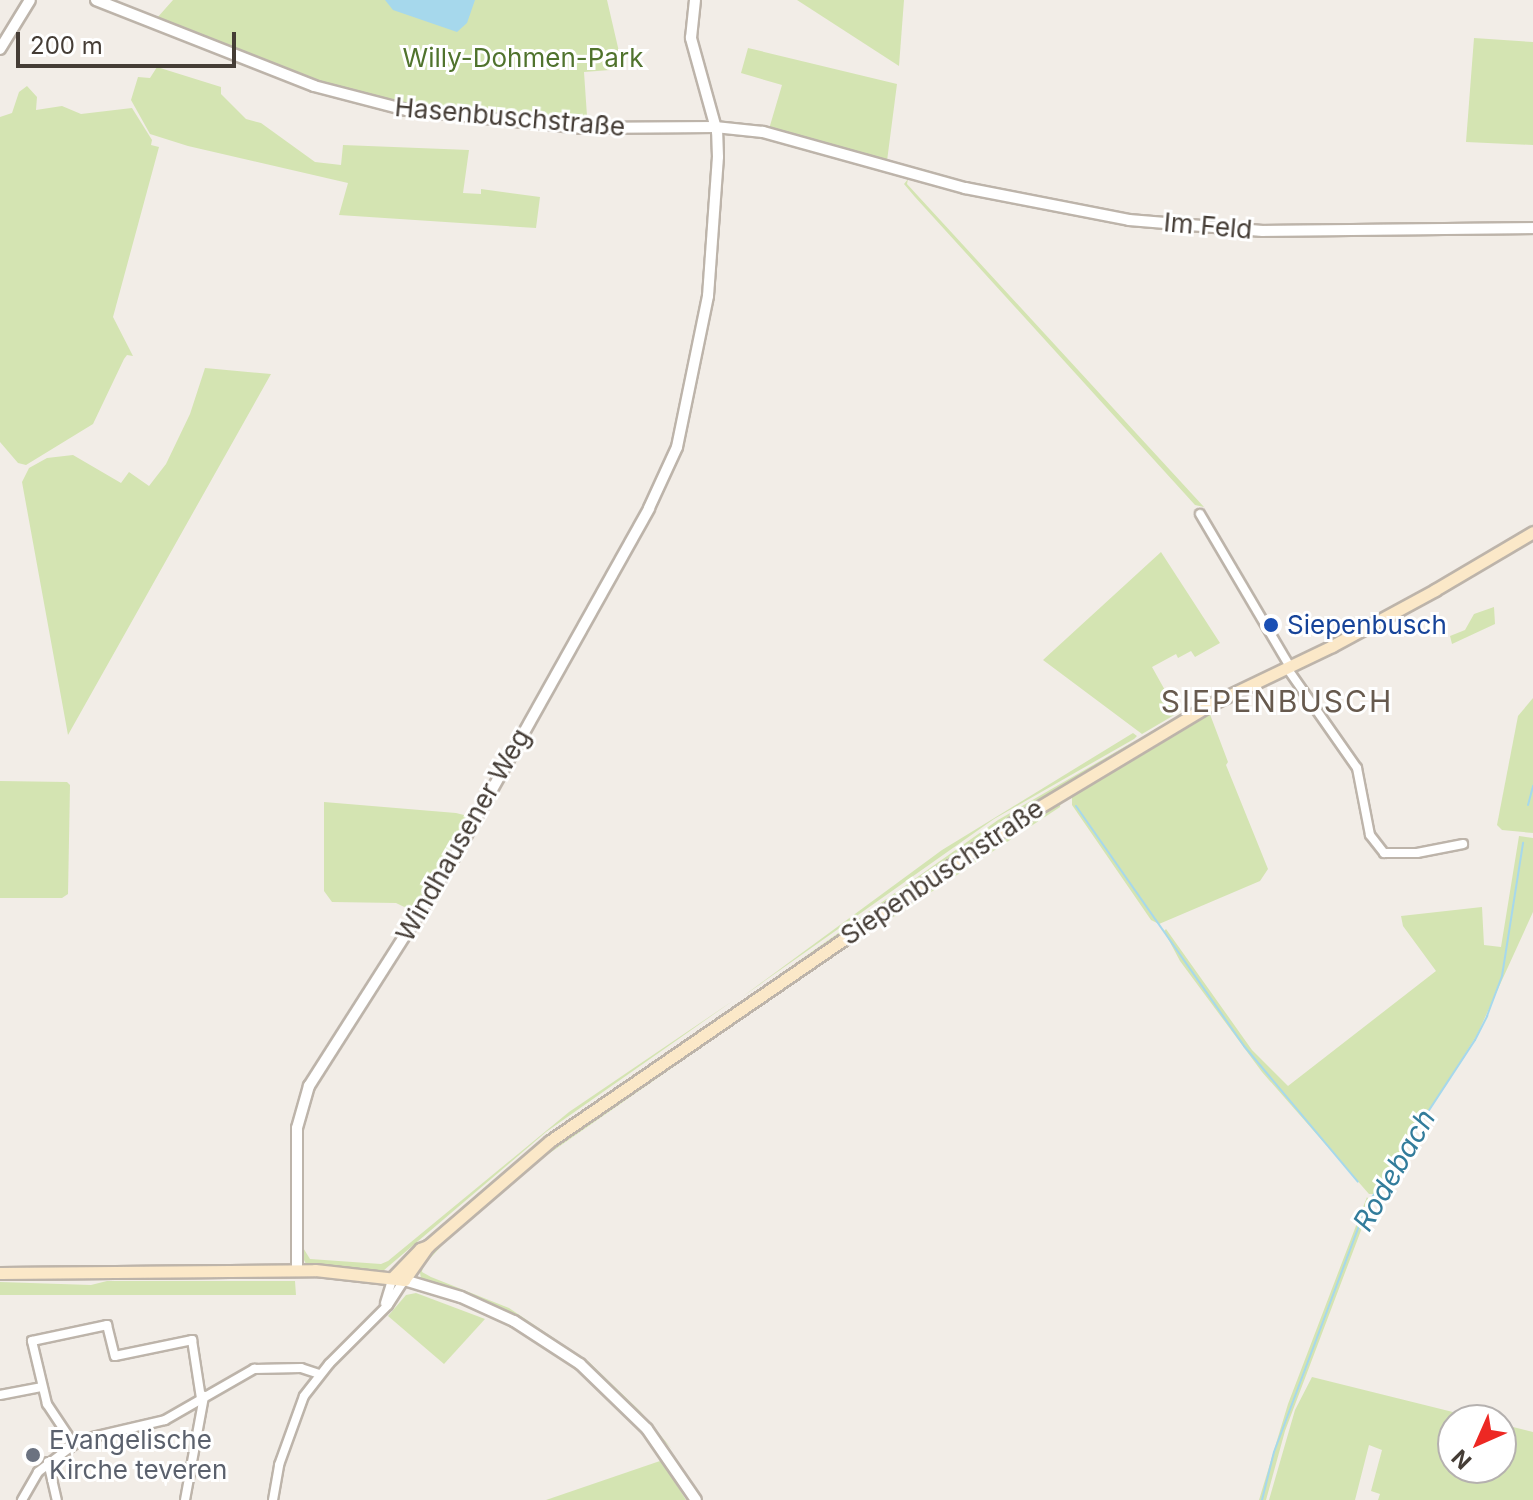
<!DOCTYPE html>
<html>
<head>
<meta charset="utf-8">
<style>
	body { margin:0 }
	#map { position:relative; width:1533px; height:1500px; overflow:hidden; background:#f2ede7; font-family:Inter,sans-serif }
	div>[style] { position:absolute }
	.green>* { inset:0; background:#d4e4b2 }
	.water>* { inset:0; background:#a6d8ec }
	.stream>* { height:2px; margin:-1px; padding:0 1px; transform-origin:1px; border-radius:1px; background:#a6d8ec }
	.roads { filter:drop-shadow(2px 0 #bdb4aa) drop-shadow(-2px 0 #bdb4aa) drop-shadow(0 2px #bdb4aa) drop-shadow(0 -2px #bdb4aa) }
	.minor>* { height:8px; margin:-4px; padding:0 4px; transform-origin:4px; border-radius:4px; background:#fff }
	.tertiary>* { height:10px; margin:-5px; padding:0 5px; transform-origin:5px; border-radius:5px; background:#fff }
	.secondary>* { height:11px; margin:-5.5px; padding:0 5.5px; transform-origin:5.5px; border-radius:5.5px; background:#fbe8c8 }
	.dots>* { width:22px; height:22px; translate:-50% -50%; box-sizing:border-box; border:4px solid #fff; border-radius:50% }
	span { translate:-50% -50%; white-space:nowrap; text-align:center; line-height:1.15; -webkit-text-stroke:6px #fff; paint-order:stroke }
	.park-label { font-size:26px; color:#50732d }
	.street-label { font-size:26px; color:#453d36 }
	.transit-label { font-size:26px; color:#164399 }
	.left { translate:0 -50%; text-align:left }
	.worship-label { font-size:26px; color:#5b616d }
	.water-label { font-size:28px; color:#327c9b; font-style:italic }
	.quarter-label { font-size:30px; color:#675a4e; letter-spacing:2px }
	.north { position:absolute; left:1437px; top:1404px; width:80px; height:80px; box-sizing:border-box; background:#fff; border:2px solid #b5b1af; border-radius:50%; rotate:225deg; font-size:22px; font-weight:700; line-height:32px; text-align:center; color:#453d36 }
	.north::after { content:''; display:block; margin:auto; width:28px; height:36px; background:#ed2823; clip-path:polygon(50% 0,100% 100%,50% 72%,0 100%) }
	.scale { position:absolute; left:16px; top:32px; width:220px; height:36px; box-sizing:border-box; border:4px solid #453d36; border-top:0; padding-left:10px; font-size:24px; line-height:28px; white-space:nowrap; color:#453d36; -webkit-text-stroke:6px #fff; paint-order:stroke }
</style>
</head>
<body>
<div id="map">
	<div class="green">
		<div style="clip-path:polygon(173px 0,607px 0,623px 69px,584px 72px,587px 116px,553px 114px,553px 119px,408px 107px,328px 86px,157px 18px)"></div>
		<div style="clip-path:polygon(797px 0,904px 0,899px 66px)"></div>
		<div style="clip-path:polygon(1474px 38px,1533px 42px,1533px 145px,1466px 142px)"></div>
		<div style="clip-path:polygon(748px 48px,897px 84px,887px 161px,884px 163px,769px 129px,782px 85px,741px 73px)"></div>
		<div style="clip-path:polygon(157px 67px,221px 87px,221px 94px,246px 119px,261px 123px,315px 162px,341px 165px,343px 145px,469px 150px,463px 193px,481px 194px,481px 189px,540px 197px,536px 228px,339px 215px,348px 183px,188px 146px,150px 134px,131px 100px,138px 77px,150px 78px)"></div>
		<div style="clip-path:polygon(27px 86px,37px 97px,36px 110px,62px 106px,81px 114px,132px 108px,152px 140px,151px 145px,159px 147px,113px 317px,133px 356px,127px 355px,124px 359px,93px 424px,26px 465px,18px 463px,0 442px,0 117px,12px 113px,19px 92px)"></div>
		<div style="clip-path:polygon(908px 179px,907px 184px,1204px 507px,1195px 505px,915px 197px,904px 184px)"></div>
		<div style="clip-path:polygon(205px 368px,271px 374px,68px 735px,22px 482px,29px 468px,47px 458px,73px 455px,121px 483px,129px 472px,149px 486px,166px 464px,190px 414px)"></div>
		<div style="clip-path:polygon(1161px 552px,1220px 643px,1195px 657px,1191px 651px,1178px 658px,1176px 654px,1152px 667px,1176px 710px,1181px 711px,1142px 734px,1043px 660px)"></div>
		<div style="clip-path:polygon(1494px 607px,1495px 624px,1452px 644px,1450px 636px,1465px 630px,1474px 614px)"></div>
		<div style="clip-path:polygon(1533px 698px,1533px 833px,1502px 830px,1497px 825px,1518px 716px)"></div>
		<div style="clip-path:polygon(1208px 709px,1228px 762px,1226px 765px,1268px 869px,1260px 881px,1159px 924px,1151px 920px,1072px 805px,1072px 797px,1075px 790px)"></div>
		<div style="clip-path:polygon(1133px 733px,1137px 736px,1134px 739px,994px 819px,742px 997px,942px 850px)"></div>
		<div style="clip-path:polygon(1138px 739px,1019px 813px,745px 999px,998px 820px)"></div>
		<div style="clip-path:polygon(0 781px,67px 782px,70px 785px,68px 894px,62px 898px,0 898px)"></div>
		<div style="clip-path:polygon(1061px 799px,1060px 807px,757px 1007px,904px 901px)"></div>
		<div style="clip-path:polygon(324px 802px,456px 813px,468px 816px,471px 822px,417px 913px,396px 903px,332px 902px,324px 891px)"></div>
		<div style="clip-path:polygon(1519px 836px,1533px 838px,1533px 912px,1477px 1035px,1376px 1194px,1369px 1194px,1262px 1072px,1180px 961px,1164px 931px,1166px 929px,1252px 1050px,1288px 1086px,1436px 971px,1403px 926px,1401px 916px,1482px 907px,1484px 945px,1501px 947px)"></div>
		<div style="clip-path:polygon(734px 1000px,546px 1132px,383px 1271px,306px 1264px,301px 1254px,302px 1246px,310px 1259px,381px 1264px,388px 1261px,569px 1112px)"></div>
		<div style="clip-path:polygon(743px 1014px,748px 1015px,524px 1171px,459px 1227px,423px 1266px,422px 1272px,431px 1277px,509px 1308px,588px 1361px,640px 1411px,672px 1449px,601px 1377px,554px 1341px,491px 1304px,421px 1278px,419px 1268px,442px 1240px,549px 1147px)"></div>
		<div style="clip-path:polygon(1367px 1197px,1371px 1204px,1285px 1431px,1266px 1500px,1259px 1500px,1288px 1404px)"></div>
		<div style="clip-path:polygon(107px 1281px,295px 1281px,296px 1295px,0 1295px,0 1282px,91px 1285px)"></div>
		<div style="clip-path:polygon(416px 1293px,485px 1319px,444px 1364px,388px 1316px,406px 1295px)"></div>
		<div style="clip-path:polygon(1312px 1377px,1485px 1420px,1453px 1420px,1453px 1468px,1501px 1468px,1501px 1424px,1533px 1432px,1533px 1500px,1378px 1500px,1380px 1494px,1371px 1491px,1382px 1450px,1369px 1445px,1355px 1500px,1269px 1500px,1295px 1410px)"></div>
		<div style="clip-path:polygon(662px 1461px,686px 1500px,546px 1500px,660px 1461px)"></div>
	</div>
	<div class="water">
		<div style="clip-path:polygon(385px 0,475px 0,467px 23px,457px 32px,393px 10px)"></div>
	</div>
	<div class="stream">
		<div style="left:1528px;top:805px;width:20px;rotate:-75deg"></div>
		<div style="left:1076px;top:806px;width:293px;rotate:55deg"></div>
		<div style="left:1244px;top:1046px;width:177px;rotate:50deg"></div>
		<div style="left:1262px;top:1500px;width:49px;rotate:-76deg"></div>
		<div style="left:1274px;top:1452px;width:264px;rotate:-69.4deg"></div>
		<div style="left:1367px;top:1205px;width:197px;rotate:-56.8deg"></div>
		<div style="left:1475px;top:1040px;width:27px;rotate:-63deg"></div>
		<div style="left:1487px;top:1016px;width:43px;rotate:-69.4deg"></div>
		<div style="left:1502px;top:976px;width:135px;rotate:-81deg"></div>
	</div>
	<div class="roads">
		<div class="minor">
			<div style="left:1200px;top:514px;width:178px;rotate:59.5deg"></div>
			<div style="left:1287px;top:668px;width:122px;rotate:55deg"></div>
			<div style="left:1357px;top:768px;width:68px;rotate:79deg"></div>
			<div style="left:1370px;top:835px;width:23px;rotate:52deg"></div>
			<div style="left:1384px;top:853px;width:33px"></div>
			<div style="left:1417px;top:853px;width:47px;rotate:-11.1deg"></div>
			<div style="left:385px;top:1303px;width:27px;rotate:-73deg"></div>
			<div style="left:0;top:1395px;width:43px;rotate:-10.8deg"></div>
			<div style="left:73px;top:1443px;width:47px;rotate:-123.7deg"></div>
			<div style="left:47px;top:1404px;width:65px;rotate:-103.4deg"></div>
			<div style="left:32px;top:1341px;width:77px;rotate:-12deg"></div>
			<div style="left:107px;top:1325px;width:32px;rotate:76deg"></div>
			<div style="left:115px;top:1356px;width:79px;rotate:-11.7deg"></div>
			<div style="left:192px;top:1340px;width:59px;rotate:81.2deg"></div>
			<div style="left:48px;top:1462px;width:39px;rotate:77deg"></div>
			<div style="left:22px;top:1500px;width:32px;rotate:-60deg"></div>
			<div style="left:38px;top:1472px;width:53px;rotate:-37.3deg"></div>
			<div style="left:80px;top:1440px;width:87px;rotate:-13.2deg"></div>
			<div style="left:165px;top:1420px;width:103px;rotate:-29.8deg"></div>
			<div style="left:254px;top:1369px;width:47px;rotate:-1.2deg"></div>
			<div style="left:301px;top:1368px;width:20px;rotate:18deg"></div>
			<div style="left:185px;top:1500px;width:106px;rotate:-79.6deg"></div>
			<div style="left:273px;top:1500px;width:36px;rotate:-80deg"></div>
			<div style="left:279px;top:1465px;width:73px;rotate:-70.1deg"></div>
			<div style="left:304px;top:1396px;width:41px;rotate:-52deg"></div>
			<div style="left:329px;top:1364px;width:83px;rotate:-45deg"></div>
			<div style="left:388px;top:1305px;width:30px;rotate:-57deg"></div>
		</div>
		<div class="tertiary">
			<div style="left:96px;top:0;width:234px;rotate:21.5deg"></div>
			<div style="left:314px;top:86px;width:96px;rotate:14.5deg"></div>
			<div style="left:407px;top:110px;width:174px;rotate:5.9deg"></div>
			<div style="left:580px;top:128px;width:135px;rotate:-0.4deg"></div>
			<div style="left:715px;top:127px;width:48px;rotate:5.9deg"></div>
			<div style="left:763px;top:132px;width:210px;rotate:15.5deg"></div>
			<div style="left:965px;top:188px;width:167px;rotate:11deg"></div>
			<div style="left:1129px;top:220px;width:134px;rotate:4.7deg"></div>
			<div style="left:1263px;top:231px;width:270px;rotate:-0.6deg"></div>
			<div style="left:0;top:49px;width:57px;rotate:-58.5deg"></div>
			<div style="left:297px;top:1270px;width:142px;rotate:-90deg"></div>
			<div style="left:297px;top:1128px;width:44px;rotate:-74.1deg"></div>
			<div style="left:309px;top:1086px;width:264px;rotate:-57.5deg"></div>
			<div style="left:451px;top:863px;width:406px;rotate:-60.8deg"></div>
			<div style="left:649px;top:508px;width:67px;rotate:-65.3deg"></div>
			<div style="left:677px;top:447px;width:154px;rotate:-78.4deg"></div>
			<div style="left:708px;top:296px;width:139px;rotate:-85.9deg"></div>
			<div style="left:718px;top:157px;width:25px;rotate:-92deg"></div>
			<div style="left:717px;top:132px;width:98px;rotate:-105.5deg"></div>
			<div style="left:691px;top:38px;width:38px;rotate:-84deg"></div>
			<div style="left:404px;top:1280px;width:59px;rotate:16.6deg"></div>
			<div style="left:461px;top:1297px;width:58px;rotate:24.4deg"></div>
			<div style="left:514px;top:1321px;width:79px;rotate:33.1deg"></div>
			<div style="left:580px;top:1364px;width:93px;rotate:44.1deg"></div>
			<div style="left:647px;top:1429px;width:86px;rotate:55.4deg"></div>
		</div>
		<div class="secondary">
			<div style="left:0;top:1273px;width:315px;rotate:-0.5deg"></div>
			<div style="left:315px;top:1270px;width:90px;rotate:6.4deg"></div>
			<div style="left:404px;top:1280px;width:42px;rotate:-54.8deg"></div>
			<div style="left:393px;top:1277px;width:39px;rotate:-46deg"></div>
			<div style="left:420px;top:1249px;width:9px;rotate:-21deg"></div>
			<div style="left:428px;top:1246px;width:161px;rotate:-40.7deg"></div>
			<div style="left:550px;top:1141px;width:562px;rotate:-34.48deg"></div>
			<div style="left:1013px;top:823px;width:229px;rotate:-31deg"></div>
			<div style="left:1209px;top:705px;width:136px;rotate:-25.6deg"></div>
			<div style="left:1332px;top:646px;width:117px;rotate:-28.5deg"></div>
			<div style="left:1435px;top:590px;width:114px;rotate:-30.6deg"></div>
		</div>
	</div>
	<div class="dots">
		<div style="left:1271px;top:625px;background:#1a4fb4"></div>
		<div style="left:33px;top:1455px;background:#6b7280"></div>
	</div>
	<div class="park-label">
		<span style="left:523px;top:58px">Willy-Dohmen-Park</span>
	</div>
	<div class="street-label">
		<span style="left:510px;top:117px;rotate:5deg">Hasenbuschstraße</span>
		<span style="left:1208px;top:226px;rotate:5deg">Im Feld</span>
		<span style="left:463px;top:835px;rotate:-60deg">Windhausener Weg</span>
		<span style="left:942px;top:872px;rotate:-34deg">Siepenbuschstraße</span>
	</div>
	<div class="transit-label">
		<span class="left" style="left:1287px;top:625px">Siepenbusch</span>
	</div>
	<div class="worship-label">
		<span class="left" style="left:49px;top:1455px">Evangelische<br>Kirche teveren</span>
	</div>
	<div class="water-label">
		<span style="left:1394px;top:1170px;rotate:-60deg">Rodebach</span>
	</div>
	<div class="quarter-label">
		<span style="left:1277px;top:701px">SIEPENBUSCH</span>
	</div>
	<div class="north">N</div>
	<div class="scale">200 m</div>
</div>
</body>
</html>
